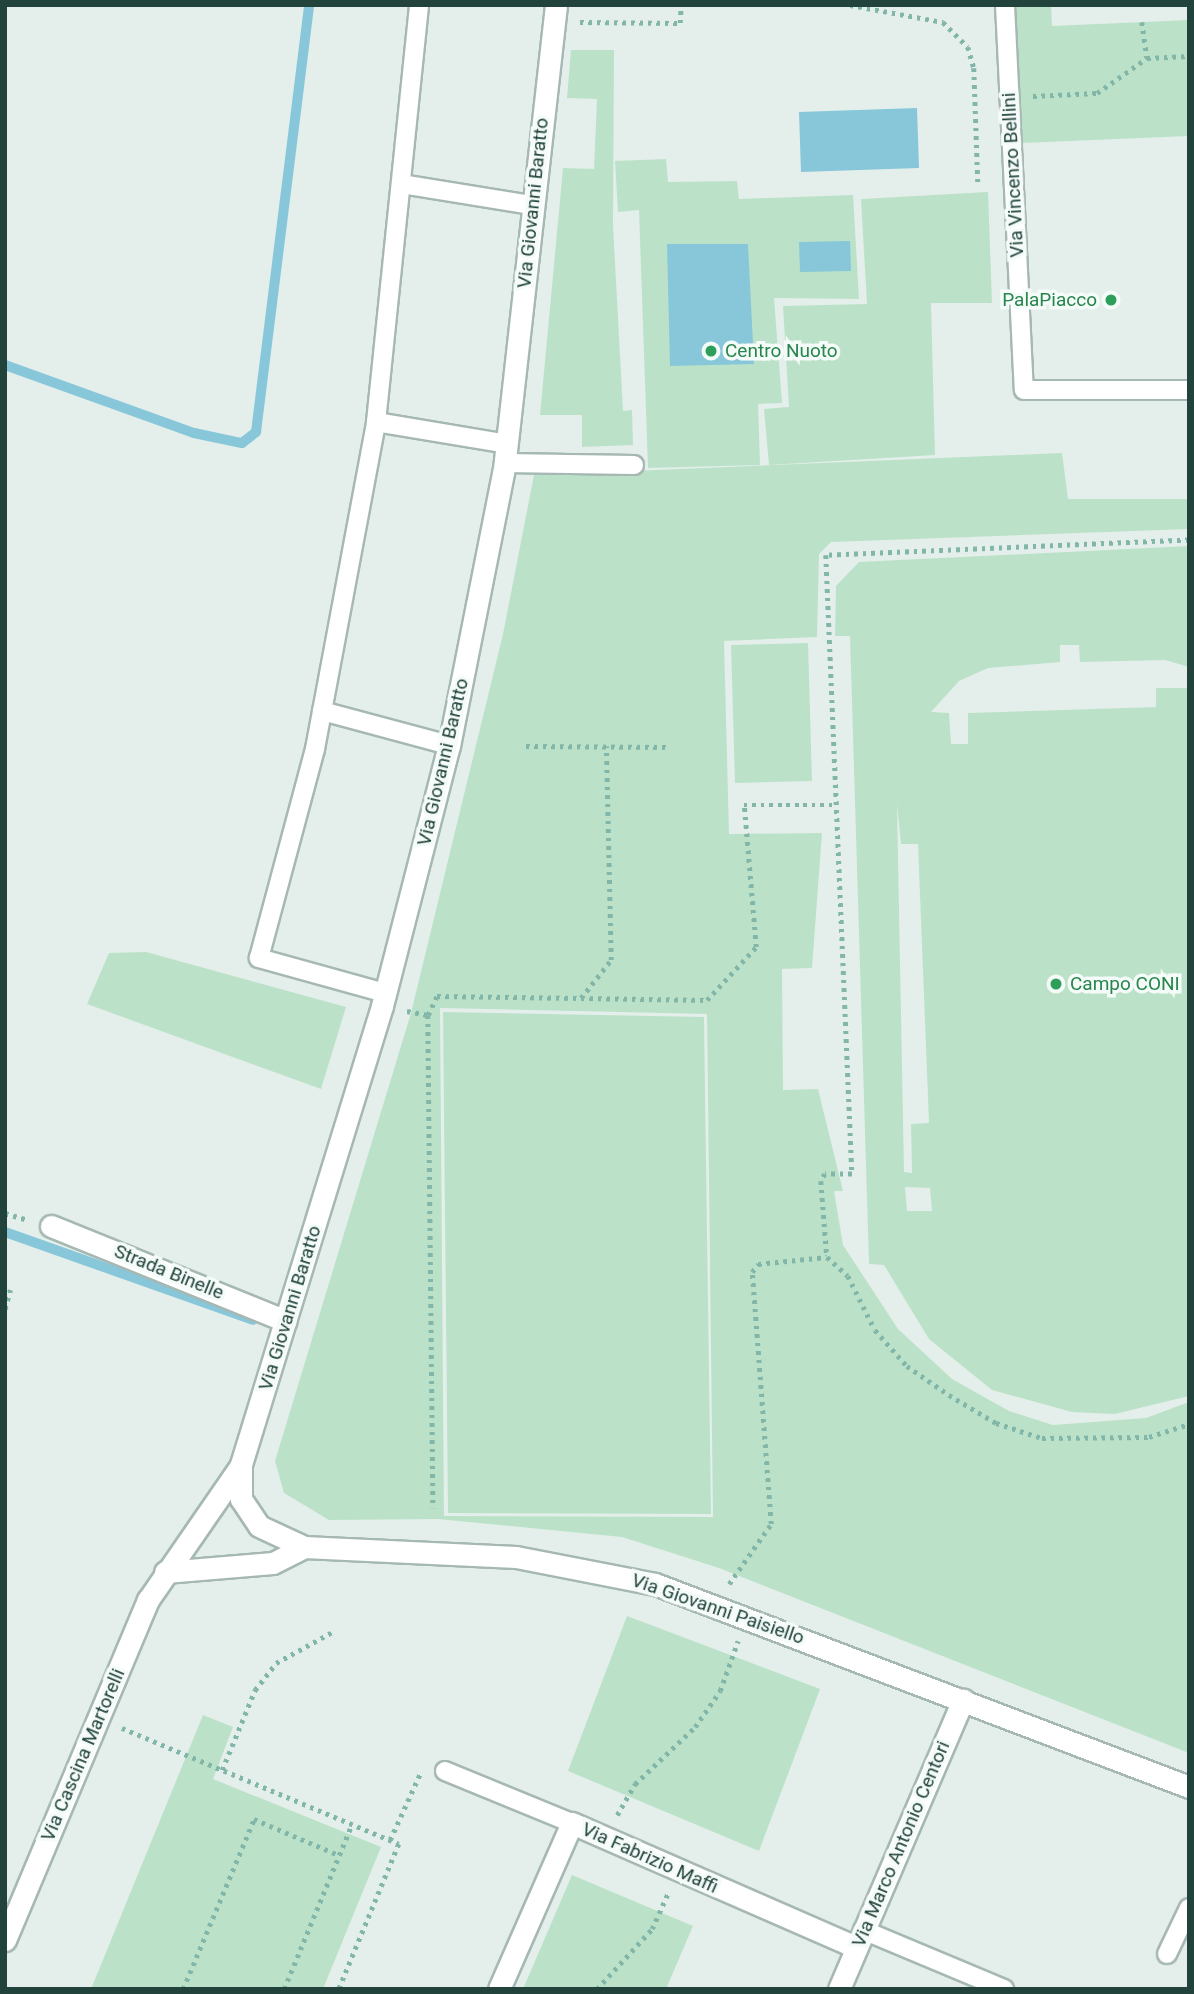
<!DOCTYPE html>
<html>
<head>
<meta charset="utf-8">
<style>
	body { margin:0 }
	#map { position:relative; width:1194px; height:1994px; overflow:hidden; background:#e4efeb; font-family:Roboto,sans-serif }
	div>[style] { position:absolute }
	.green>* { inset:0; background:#bbe2c8 }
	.water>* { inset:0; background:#87c7d9 }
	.stream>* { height:10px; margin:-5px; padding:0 5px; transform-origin:5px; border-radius:5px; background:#87c7d9 }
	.path>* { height:4.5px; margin-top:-2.25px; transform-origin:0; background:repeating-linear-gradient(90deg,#82b6a9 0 3.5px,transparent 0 8.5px) }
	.roads { filter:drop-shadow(2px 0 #a6b8b3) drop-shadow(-2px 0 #a6b8b3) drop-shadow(0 2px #a6b8b3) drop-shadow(0 -2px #a6b8b3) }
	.lane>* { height:18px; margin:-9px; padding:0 9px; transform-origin:9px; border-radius:9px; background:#fff }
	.street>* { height:21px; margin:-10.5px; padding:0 10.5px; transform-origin:10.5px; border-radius:10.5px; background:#fff }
	.dots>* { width:19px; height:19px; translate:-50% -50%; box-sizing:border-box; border:4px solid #f5fbf8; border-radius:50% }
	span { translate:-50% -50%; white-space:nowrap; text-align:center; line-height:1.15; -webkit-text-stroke:7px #f5fbf8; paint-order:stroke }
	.street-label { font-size:19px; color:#21433c }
	.leisure-label { font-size:19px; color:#27864d }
	.right { translate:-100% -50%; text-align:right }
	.left { translate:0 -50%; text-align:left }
	.frame { position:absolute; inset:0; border:7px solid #21433c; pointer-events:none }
</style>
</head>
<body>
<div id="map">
	<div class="green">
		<div style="clip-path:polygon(1014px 5px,1051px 5px,1052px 26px,1189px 20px,1189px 136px,1023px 143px)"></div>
		<div style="clip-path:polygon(571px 50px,614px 50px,613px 225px,623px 411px,632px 410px,633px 445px,582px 447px,582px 415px,540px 415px,563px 168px,594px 169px,597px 99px,567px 98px)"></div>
		<div style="clip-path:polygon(666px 159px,668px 182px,737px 181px,739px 199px,853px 195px,859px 299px,774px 298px,782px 403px,758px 404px,760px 465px,648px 468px,639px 210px,618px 212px,615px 161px)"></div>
		<div style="clip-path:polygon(988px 192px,992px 303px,931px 303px,935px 455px,769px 465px,764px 409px,789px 407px,783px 306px,867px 304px,861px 199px)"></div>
		<div style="clip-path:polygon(evenodd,1062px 453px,1068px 499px,1189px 499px,1189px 529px,831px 542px,819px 554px,817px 637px,724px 641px,729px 834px,822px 833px,812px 968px,782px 969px,783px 1090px,818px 1089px,843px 1191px,834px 1191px,843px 1245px,898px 1329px,952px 1379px,1009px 1411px,1053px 1425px,1146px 1418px,1189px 1402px,1189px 1753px,719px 1568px,622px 1537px,438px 1519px,329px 1520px,284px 1493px,275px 1461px,411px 1013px,503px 634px,534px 475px,1062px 453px,440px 1008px,707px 1014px,713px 1517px,444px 1516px,440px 1008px)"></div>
		<div style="clip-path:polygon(evenodd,1189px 546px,1189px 667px,1165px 660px,1080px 662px,1079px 645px,1060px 645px,1060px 662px,988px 668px,959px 681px,931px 712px,949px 713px,951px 744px,968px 744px,968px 713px,1156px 707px,1156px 688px,1189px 688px,1189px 1396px,1115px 1414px,1072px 1412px,992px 1390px,929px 1339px,884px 1265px,869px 1264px,850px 636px,835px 636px,836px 586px,859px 562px,1189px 546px,897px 804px,901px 844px,918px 844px,929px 1123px,911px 1124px,912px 1173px,904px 1172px,897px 804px,1189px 546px,905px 1187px,930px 1188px,932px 1211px,907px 1211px,905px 1187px)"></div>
		<div style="clip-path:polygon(808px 643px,812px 781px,735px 783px,731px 645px)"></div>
		<div style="clip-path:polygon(146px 952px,346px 1007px,321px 1089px,87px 1004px,109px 953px)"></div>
		<div style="clip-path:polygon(443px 1012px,704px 1017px,711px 1514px,448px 1513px)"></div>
		<div style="clip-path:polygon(627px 1616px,820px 1689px,759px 1851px,568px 1771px)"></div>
		<div style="clip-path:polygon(203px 1715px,233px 1727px,213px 1779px,381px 1847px,323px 1989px,91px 1989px)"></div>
		<div style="clip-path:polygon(572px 1875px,693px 1926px,666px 1989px,523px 1989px)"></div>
	</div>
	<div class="water">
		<div style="clip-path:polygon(917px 108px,919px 168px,801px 172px,799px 112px)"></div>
		<div style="clip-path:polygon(850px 241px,851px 271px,800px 272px,799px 242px)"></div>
		<div style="clip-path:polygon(667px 244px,748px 244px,754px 364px,670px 366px)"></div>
	</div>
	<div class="stream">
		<div style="left:5px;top:365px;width:201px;rotate:19.8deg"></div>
		<div style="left:194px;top:433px;width:49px;rotate:11.8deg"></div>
		<div style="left:242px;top:443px;width:18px;rotate:-38deg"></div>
		<div style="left:256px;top:432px;width:430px;rotate:-82.9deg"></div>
		<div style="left:5px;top:1232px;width:263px;rotate:19.5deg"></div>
	</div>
	<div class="path">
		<div style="left:850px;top:5px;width:95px;rotate:10.4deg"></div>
		<div style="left:943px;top:22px;width:35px;rotate:45deg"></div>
		<div style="left:968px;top:47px;width:22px;rotate:74deg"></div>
		<div style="left:974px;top:68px;width:116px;rotate:88deg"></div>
		<div style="left:580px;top:22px;width:100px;rotate:0.6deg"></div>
		<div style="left:680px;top:23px;width:18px;rotate:-87deg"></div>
		<div style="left:1142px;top:22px;width:36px;rotate:82deg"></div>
		<div style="left:1033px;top:96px;width:64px;rotate:-2.7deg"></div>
		<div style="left:1097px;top:93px;width:61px;rotate:-35deg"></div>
		<div style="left:1147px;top:58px;width:42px;rotate:-2.7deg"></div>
		<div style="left:1189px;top:540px;width:363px;rotate:177.6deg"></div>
		<div style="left:826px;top:555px;width:620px;rotate:87.59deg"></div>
		<div style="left:852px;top:1174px;width:27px;rotate:180deg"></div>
		<div style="left:825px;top:1174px;width:8px;rotate:120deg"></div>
		<div style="left:821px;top:1181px;width:76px;rotate:85.5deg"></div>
		<div style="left:827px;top:1257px;width:28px;rotate:42deg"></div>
		<div style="left:848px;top:1276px;width:60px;rotate:63.4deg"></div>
		<div style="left:875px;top:1330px;width:48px;rotate:48.4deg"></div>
		<div style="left:907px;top:1366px;width:51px;rotate:34.6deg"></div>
		<div style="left:949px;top:1395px;width:55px;rotate:30.8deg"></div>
		<div style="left:996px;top:1423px;width:48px;rotate:18.1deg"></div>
		<div style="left:1042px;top:1438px;width:107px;rotate:-0.5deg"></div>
		<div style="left:1149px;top:1437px;width:42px;rotate:-18deg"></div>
		<div style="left:526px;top:746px;width:144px;rotate:0.4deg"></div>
		<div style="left:581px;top:998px;width:126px;rotate:0.9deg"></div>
		<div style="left:707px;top:1000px;width:72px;rotate:-47.2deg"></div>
		<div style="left:756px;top:947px;width:143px;rotate:-94.8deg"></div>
		<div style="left:744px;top:805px;width:93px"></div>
		<div style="left:407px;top:1011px;width:21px;rotate:11deg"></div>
		<div style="left:428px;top:1015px;width:21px;rotate:-65deg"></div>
		<div style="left:437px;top:996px;width:144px;rotate:0.8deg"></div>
		<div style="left:581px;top:998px;width:48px;rotate:-51.7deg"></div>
		<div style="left:611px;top:960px;width:214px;rotate:-91.3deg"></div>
		<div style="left:428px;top:1015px;width:493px;rotate:89.4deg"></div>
		<div style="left:5px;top:1213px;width:24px;rotate:17deg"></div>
		<div style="left:5px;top:1309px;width:20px;rotate:-75deg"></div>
		<div style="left:729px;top:1584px;width:73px;rotate:-55deg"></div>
		<div style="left:771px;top:1524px;width:253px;rotate:-94.3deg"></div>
		<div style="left:752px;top:1272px;width:10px;rotate:-53deg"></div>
		<div style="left:758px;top:1264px;width:69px;rotate:-5.8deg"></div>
		<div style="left:122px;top:1728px;width:300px;rotate:22.7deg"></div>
		<div style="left:399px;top:1844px;width:157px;rotate:112.5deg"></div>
		<div style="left:222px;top:1770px;width:87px;rotate:-67.6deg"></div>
		<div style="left:255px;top:1690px;width:34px;rotate:-52deg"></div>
		<div style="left:276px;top:1663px;width:66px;rotate:-28.9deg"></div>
		<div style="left:617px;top:1815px;width:36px;rotate:-60deg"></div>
		<div style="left:635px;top:1784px;width:83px;rotate:-43.5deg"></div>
		<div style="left:695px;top:1727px;width:44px;rotate:-55.2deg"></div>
		<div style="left:720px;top:1691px;width:53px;rotate:-70.2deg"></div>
		<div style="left:390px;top:1840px;width:72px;rotate:-65.6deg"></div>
		<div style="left:183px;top:1989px;width:184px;rotate:-67.3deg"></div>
		<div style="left:254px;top:1819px;width:92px;rotate:23deg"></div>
		<div style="left:284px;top:1989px;width:178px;rotate:-67.6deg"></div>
		<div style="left:597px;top:1989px;width:81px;rotate:-47.5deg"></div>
		<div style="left:652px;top:1929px;width:39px;rotate:-66deg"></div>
	</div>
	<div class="roads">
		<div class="lane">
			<div style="left:1005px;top:5px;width:385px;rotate:87.2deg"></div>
			<div style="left:1024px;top:390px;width:165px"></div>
			<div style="left:402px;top:184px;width:132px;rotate:9.2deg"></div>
			<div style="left:376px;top:422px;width:133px;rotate:9.5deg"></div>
			<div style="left:505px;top:463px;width:129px;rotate:0.9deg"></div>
			<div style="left:322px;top:711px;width:131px;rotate:15deg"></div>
			<div style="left:385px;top:993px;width:131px;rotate:-164.5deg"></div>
			<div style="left:259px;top:958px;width:216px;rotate:-75deg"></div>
			<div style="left:315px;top:749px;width:333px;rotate:-79.4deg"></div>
			<div style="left:376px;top:422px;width:419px;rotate:-84.1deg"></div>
			<div style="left:445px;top:1771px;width:137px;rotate:22.3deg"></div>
			<div style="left:863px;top:1930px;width:153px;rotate:22.7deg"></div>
			<div style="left:1167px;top:1954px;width:51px;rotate:-64.4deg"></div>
		</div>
		<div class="street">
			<div style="left:556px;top:5px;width:461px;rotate:96.4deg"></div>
			<div style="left:505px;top:463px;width:288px;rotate:101.2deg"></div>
			<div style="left:449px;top:745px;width:269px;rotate:104.4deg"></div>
			<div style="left:382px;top:1006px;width:479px;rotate:107.1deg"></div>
			<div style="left:241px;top:1464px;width:35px;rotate:90deg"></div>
			<div style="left:241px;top:1499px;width:32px;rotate:56deg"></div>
			<div style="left:259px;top:1526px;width:50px;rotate:25deg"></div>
			<div style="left:304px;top:1547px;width:212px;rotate:2.7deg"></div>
			<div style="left:516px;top:1557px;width:142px;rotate:11deg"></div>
			<div style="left:655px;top:1584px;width:571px;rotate:20.81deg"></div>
			<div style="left:51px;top:1226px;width:253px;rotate:22deg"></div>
			<div style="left:165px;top:1572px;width:108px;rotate:-4.8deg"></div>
			<div style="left:273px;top:1563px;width:35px;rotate:-27deg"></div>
			<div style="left:5px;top:1940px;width:369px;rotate:-67.2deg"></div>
			<div style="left:148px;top:1600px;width:160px;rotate:-55.4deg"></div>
			<div style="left:499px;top:1989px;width:181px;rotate:-66.3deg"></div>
			<div style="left:572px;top:1823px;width:310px;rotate:23.6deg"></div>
			<div style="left:839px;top:1989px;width:315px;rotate:-66.8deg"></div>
		</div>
	</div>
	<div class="dots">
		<div style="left:1111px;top:300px;background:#2e9e5b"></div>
		<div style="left:711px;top:351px;background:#2e9e5b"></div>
		<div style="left:1056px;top:984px;background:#2e9e5b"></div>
	</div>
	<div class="street-label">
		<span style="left:1013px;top:175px;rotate:-93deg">Via Vincenzo Bellini</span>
		<span style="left:533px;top:203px;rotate:-84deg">Via Giovanni Baratto</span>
		<span style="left:443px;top:762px;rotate:-77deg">Via Giovanni Baratto</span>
		<span style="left:169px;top:1272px;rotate:22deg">Strada Binelle</span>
		<span style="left:290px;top:1308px;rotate:-73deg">Via Giovanni Baratto</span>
		<span style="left:718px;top:1609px;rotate:19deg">Via Giovanni Paisiello</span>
		<span style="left:83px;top:1755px;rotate:-67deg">Via Cascina Martorelli</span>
		<span style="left:901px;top:1844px;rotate:-67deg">Via Marco Antonio Centori</span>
		<span style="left:650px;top:1858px;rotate:24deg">Via Fabrizio Maffi</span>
	</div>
	<div class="leisure-label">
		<span class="right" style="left:1097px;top:300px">PalaPiacco</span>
		<span class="left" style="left:725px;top:351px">Centro Nuoto</span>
		<span class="left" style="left:1070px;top:984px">Campo CONI</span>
	</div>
	<div class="frame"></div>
</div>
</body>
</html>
